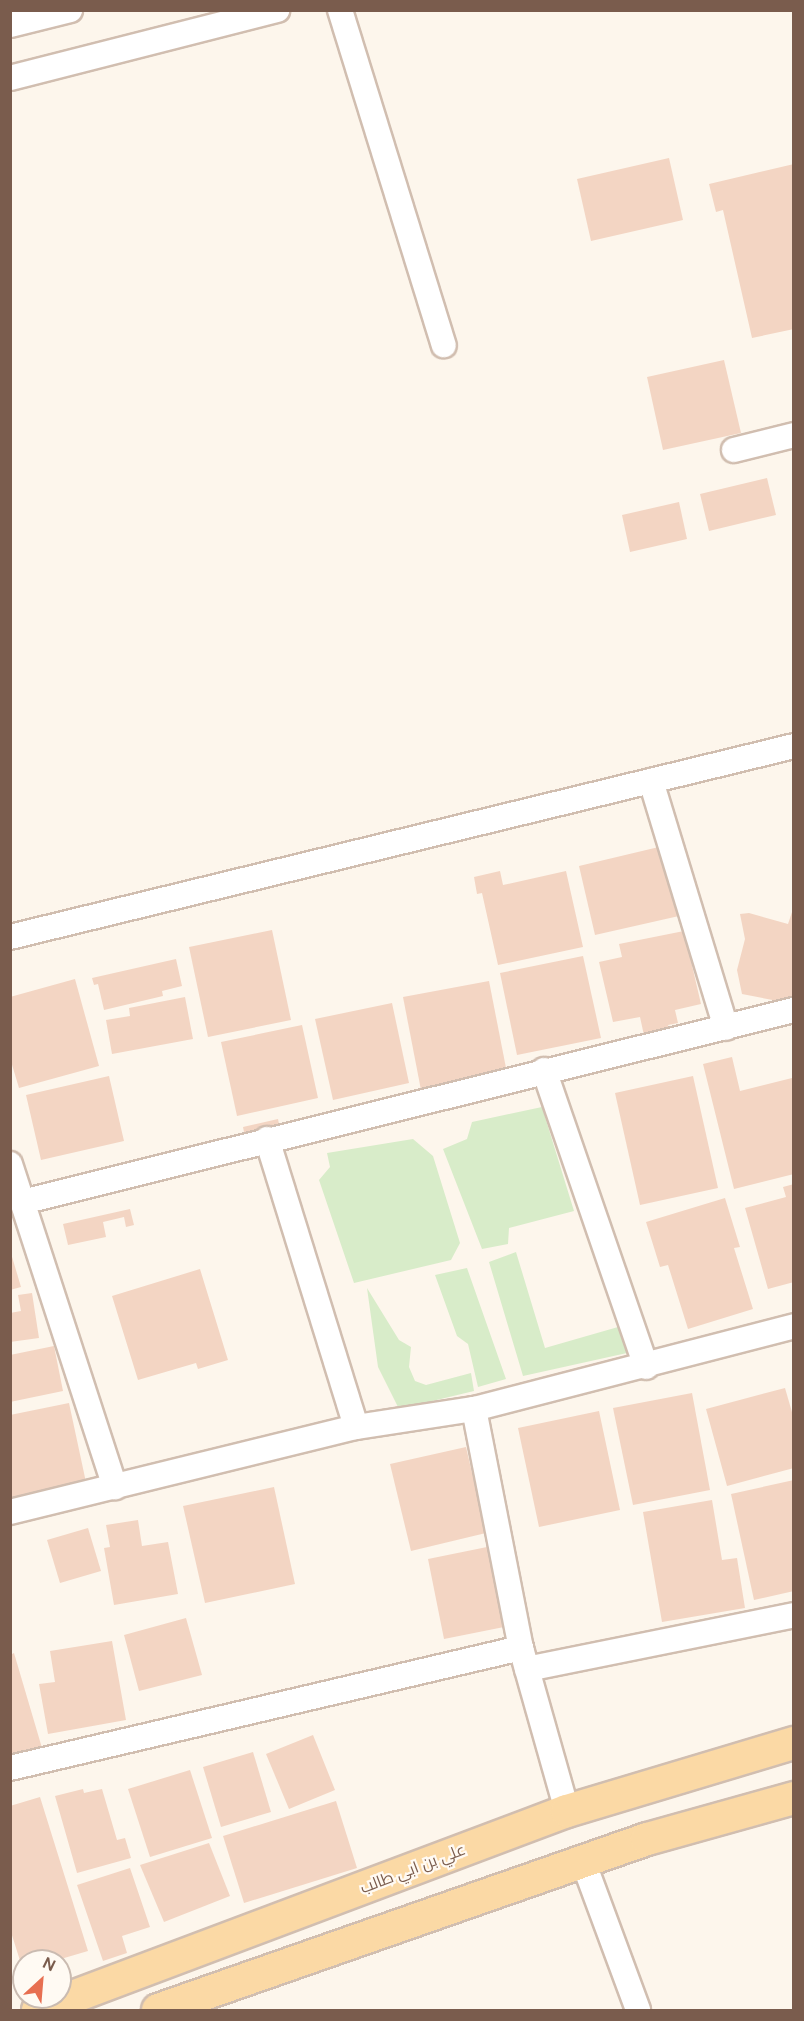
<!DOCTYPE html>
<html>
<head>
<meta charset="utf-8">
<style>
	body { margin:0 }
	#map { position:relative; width:804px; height:2021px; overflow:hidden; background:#fdf6ec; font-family:"DM Sans",Cairo,sans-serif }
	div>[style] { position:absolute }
	.green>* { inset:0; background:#d8ecc9 }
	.building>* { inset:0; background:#f3d5c3 }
	.roads { filter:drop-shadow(2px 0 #d1beb0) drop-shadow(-2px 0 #d1beb0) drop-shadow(0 2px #d1beb0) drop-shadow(0 -2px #d1beb0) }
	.minor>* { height:24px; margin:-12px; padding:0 12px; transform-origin:12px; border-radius:12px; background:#fff }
	.major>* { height:32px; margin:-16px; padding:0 16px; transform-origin:16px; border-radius:16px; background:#fbd9a5 }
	span { translate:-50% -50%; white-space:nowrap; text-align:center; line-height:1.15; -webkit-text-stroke:4.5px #fffaf3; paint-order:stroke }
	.street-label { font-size:16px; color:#7a5c4d }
	.frame { position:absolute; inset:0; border:12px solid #7a5c4d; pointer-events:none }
	.north { position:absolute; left:12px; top:1949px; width:60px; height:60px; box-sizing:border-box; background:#fffaf3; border:2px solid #cabbb1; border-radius:50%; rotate:26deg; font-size:16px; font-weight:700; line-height:24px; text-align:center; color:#7a5c4d }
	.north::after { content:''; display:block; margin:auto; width:21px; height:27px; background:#e76f51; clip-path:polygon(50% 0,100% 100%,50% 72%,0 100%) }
</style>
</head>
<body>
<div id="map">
	<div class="green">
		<div style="clip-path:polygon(542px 1107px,574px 1211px,509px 1228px,508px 1244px,482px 1249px,443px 1149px,467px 1139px,472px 1122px)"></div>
		<div style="clip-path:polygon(413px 1139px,433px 1156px,460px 1243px,451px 1260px,354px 1283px,319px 1180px,330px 1167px,327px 1153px)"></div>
		<div style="clip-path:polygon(516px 1252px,545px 1348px,618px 1327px,627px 1353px,523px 1376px,489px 1262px)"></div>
		<div style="clip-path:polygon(467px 1268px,506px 1379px,478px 1387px,468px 1344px,457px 1336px,435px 1275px)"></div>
		<div style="clip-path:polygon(367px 1288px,399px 1340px,411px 1347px,409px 1367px,415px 1381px,426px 1385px,471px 1373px,474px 1391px,399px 1409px,378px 1367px)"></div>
	</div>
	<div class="building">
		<div style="clip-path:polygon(669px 158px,683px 220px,591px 241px,577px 179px)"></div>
		<div style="clip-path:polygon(794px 164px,794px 329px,752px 338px,723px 210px,716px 212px,709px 184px)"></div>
		<div style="clip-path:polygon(724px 360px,741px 433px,663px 450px,647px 377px)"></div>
		<div style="clip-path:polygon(767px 478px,776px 515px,709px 531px,700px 494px)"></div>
		<div style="clip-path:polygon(679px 502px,687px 539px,630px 552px,622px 515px)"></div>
		<div style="clip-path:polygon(663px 846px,679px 916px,595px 935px,579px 866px)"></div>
		<div style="clip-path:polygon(500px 871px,503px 885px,566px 871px,583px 947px,498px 965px,482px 893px,477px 894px,474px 877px)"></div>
		<div style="clip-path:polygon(794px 906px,794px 999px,783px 1002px,742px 994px,737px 970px,745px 939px,740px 914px,749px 913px,788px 924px)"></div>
		<div style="clip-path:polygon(272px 930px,291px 1020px,208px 1037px,189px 947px)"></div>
		<div style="clip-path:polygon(684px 931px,701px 1004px,675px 1010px,678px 1023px,668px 1025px,670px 1035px,645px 1040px,640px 1017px,613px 1022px,599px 962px,622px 957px,619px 944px)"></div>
		<div style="clip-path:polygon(583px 956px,601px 1038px,517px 1055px,500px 973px)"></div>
		<div style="clip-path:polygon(176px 959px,182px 986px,162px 991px,163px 996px,104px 1010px,98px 984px,94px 985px,92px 978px)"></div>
		<div style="clip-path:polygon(75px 979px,99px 1066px,19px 1088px,10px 1058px,10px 997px)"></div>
		<div style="clip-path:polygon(489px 981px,507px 1073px,421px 1090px,403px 997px)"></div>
		<div style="clip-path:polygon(185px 997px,193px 1039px,112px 1054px,106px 1020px,130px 1016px,129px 1008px)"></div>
		<div style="clip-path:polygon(392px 1003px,409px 1083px,333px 1100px,315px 1019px)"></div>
		<div style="clip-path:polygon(302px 1025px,318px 1098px,237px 1116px,221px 1042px)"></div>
		<div style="clip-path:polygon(732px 1057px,740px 1091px,792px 1078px,794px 1174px,734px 1189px,703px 1064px)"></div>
		<div style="clip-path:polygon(109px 1076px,124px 1141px,41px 1160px,26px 1095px)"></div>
		<div style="clip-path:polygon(693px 1076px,718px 1188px,640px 1205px,615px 1093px)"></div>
		<div style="clip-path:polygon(278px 1119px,281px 1134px,246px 1142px,243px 1127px)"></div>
		<div style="clip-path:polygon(794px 1184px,794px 1282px,768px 1289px,745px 1208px,786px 1197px,783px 1187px)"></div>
		<div style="clip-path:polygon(725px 1198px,740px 1247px,734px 1248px,753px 1309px,688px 1329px,668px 1265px,660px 1267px,646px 1222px)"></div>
		<div style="clip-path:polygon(130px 1209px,134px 1225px,126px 1227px,124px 1217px,103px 1222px,106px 1237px,68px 1245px,63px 1224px)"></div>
		<div style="clip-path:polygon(10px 1250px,21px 1287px,10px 1290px)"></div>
		<div style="clip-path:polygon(200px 1269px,228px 1360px,198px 1369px,196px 1363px,138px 1380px,112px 1296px)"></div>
		<div style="clip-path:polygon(32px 1293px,39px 1338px,10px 1342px,10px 1313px,21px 1311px,18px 1295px)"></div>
		<div style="clip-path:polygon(54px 1346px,63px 1391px,10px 1402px,10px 1355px)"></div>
		<div style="clip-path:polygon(785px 1388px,794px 1419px,794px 1468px,727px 1486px,706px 1409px)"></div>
		<div style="clip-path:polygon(692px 1393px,710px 1490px,633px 1505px,613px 1408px)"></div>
		<div style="clip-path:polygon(69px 1403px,87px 1487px,10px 1503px,10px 1415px)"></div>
		<div style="clip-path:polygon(599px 1411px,620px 1510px,539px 1527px,518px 1428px)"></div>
		<div style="clip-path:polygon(466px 1447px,486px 1533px,411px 1551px,390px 1464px)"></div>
		<div style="clip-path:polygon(794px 1480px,794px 1591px,754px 1600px,731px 1494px)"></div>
		<div style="clip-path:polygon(274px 1487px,295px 1584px,205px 1603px,183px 1506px)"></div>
		<div style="clip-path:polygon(712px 1500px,722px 1560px,737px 1558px,745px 1608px,662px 1622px,643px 1512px)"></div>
		<div style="clip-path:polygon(138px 1520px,142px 1546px,168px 1542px,178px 1594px,114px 1605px,104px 1548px,110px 1547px,106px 1525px)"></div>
		<div style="clip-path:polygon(88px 1528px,101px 1571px,60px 1583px,47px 1540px)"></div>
		<div style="clip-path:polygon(487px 1547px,504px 1627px,444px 1639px,428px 1559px)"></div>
		<div style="clip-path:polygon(186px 1618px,202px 1675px,139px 1691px,124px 1635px)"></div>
		<div style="clip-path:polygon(112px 1641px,126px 1720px,48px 1734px,39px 1684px,55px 1682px,50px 1651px)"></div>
		<div style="clip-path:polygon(14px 1653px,42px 1748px,10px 1757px,10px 1655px)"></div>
		<div style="clip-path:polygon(313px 1735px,335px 1790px,289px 1809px,266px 1754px)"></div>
		<div style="clip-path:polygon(253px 1752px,271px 1812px,221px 1827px,203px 1767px)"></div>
		<div style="clip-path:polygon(190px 1770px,212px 1838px,150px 1857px,128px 1789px)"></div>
		<div style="clip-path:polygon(83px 1789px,84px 1793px,102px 1789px,117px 1840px,125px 1838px,131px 1858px,77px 1873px,55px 1796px)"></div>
		<div style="clip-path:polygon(40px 1797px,88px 1951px,54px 1961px,24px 1961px,23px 1970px,10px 1929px,10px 1806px)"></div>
		<div style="clip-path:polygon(336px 1801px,357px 1868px,244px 1903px,223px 1836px)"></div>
		<div style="clip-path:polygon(209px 1843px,230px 1896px,164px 1922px,140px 1865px)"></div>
		<div style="clip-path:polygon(130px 1868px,150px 1927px,122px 1936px,127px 1953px,103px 1961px,77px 1885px)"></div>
	</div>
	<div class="roads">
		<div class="minor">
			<div style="left:340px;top:10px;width:351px;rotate:72.8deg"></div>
			<div style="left:10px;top:25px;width:62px;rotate:-14deg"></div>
			<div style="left:10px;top:78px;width:276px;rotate:-14.3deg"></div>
			<div style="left:734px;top:450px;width:62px;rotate:-14deg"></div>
			<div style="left:651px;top:781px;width:258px;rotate:73.1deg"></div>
			<div style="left:10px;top:937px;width:807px;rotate:-13.69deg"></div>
			<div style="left:544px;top:1070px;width:314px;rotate:71deg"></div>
			<div style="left:267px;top:1139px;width:301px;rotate:72.8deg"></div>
			<div style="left:10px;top:1164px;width:340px;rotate:72deg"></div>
			<div style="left:22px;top:1202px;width:796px;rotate:-13.97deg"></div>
			<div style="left:474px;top:1409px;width:244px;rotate:78.9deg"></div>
			<div style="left:521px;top:1648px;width:169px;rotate:74.2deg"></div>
			<div style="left:10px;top:1512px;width:356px;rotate:-13.8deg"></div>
			<div style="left:356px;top:1427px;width:119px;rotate:-8.7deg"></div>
			<div style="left:474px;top:1409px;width:331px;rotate:-14.5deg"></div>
			<div style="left:527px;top:1669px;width:272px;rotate:-11.4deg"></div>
			<div style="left:10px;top:1768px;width:525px;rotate:-13.22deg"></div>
			<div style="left:583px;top:1861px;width:159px;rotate:69.7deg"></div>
		</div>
		<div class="major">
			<div style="left:38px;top:2010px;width:565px;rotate:-20.62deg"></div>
			<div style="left:567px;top:1811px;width:237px;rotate:-16.7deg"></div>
			<div style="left:158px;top:2010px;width:518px;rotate:-19.27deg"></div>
			<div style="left:647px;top:1839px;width:153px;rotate:-15.6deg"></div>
		</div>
	</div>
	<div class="street-label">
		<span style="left:413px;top:1869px;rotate:-21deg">علي بن ابي طالب</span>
	</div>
	<div class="frame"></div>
	<div class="north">N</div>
</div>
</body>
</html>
